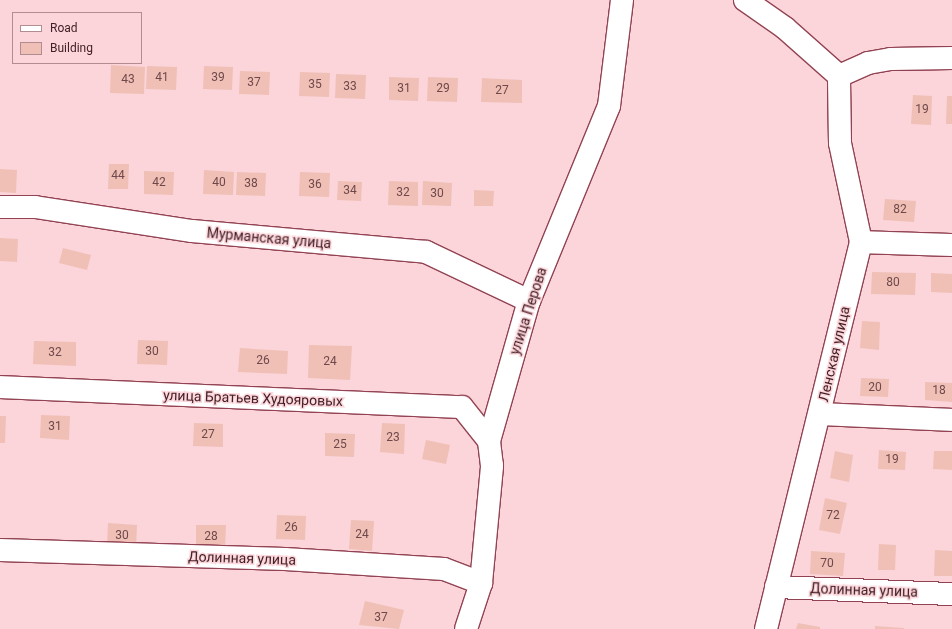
<!DOCTYPE html>
<html>
<head>
<meta charset="utf-8">
<style>
	body { margin:0 }
	#map { position:relative; width:952px; height:629px; overflow:hidden; background:#fbd5da; font-family:Roboto,sans-serif }
	div>[style] { position:absolute }
	.building>* { inset:0; background:#f0c0b7 }
	.roads { filter:drop-shadow(1px 0 #924353) drop-shadow(-1px 0 #924353) drop-shadow(0 1px #924353) drop-shadow(0 -1px #924353) }
	.minor>* { height:22px; margin:-11px; padding:0 11px; transform-origin:11px; border-radius:11px; background:#fff }
	span { translate:-50% -50%; white-space:nowrap; text-align:center; line-height:1.15; -webkit-text-stroke:3px #fbd5da; paint-order:stroke }
	.number-label { font-size:12px; color:#6e484a }
	.number-label span { -webkit-text-stroke-width:0 }
	.street-label { font-size:14px; color:#432026 }
	.legend { position:absolute; left:12px; top:12px; width:130px; height:52px; box-sizing:border-box; background:#fbd5da; border:1px solid #b18d92; margin:0; padding:5px 7px; list-style:none; font-size:12px; color:#432026 }
	.legend li { display:flex; align-items:center; gap:8px; height:20px }
	.legend b { width:20px; border:1px solid #b18d92 }
</style>
</head>
<body>
<div id="map">
	<div class="building">
		<div style="clip-path:polygon(111px 65px,145px 67px,144px 94px,110px 93px)"></div>
		<div style="clip-path:polygon(147px 66px,177px 67px,176px 90px,146px 89px)"></div>
		<div style="clip-path:polygon(204px 66px,233px 67px,232px 90px,203px 89px)"></div>
		<div style="clip-path:polygon(240px 71px,270px 72px,269px 95px,239px 94px)"></div>
		<div style="clip-path:polygon(300px 72px,330px 73px,329px 97px,299px 96px)"></div>
		<div style="clip-path:polygon(336px 74px,366px 75px,365px 99px,335px 98px)"></div>
		<div style="clip-path:polygon(389px 77px,419px 78px,418px 101px,389px 100px)"></div>
		<div style="clip-path:polygon(428px 77px,458px 78px,457px 102px,427px 101px)"></div>
		<div style="clip-path:polygon(482px 78px,522px 80px,522px 103px,481px 102px)"></div>
		<div style="clip-path:polygon(913px 95px,932px 96px,931px 125px,911px 124px)"></div>
		<div style="clip-path:polygon(947px 96px,952px 96px,952px 124px,946px 124px)"></div>
		<div style="clip-path:polygon(109px 164px,129px 164px,128px 189px,108px 189px)"></div>
		<div style="clip-path:polygon(0 169px,17px 170px,16px 193px,0 192px)"></div>
		<div style="clip-path:polygon(204px 170px,234px 172px,233px 195px,203px 194px)"></div>
		<div style="clip-path:polygon(144px 171px,174px 172px,173px 195px,144px 194px)"></div>
		<div style="clip-path:polygon(237px 172px,266px 173px,265px 196px,236px 195px)"></div>
		<div style="clip-path:polygon(300px 172px,330px 173px,329px 197px,299px 196px)"></div>
		<div style="clip-path:polygon(338px 181px,362px 182px,361px 201px,337px 200px)"></div>
		<div style="clip-path:polygon(389px 181px,418px 182px,418px 206px,388px 205px)"></div>
		<div style="clip-path:polygon(423px 181px,452px 183px,451px 206px,422px 205px)"></div>
		<div style="clip-path:polygon(474px 190px,494px 191px,493px 206px,474px 206px)"></div>
		<div style="clip-path:polygon(885px 199px,916px 201px,914px 222px,883px 220px)"></div>
		<div style="clip-path:polygon(0 238px,18px 239px,17px 262px,0 261px)"></div>
		<div style="clip-path:polygon(63px 248px,91px 255px,87px 270px,59px 263px)"></div>
		<div style="clip-path:polygon(872px 272px,916px 273px,915px 295px,871px 294px)"></div>
		<div style="clip-path:polygon(931px 273px,952px 274px,952px 293px,931px 292px)"></div>
		<div style="clip-path:polygon(862px 321px,880px 322px,879px 350px,860px 348px)"></div>
		<div style="clip-path:polygon(138px 340px,168px 341px,167px 365px,137px 364px)"></div>
		<div style="clip-path:polygon(34px 341px,76px 342px,76px 366px,33px 364px)"></div>
		<div style="clip-path:polygon(309px 345px,352px 346px,350px 380px,308px 378px)"></div>
		<div style="clip-path:polygon(240px 348px,288px 351px,287px 374px,238px 372px)"></div>
		<div style="clip-path:polygon(861px 378px,889px 379px,888px 397px,860px 396px)"></div>
		<div style="clip-path:polygon(925px 382px,952px 383px,952px 402px,925px 400px)"></div>
		<div style="clip-path:polygon(41px 415px,70px 416px,69px 440px,40px 438px)"></div>
		<div style="clip-path:polygon(0 416px,6px 416px,5px 443px,0 443px)"></div>
		<div style="clip-path:polygon(194px 423px,223px 424px,223px 447px,193px 446px)"></div>
		<div style="clip-path:polygon(382px 423px,405px 424px,404px 454px,380px 452px)"></div>
		<div style="clip-path:polygon(325px 433px,355px 434px,354px 457px,325px 456px)"></div>
		<div style="clip-path:polygon(426px 440px,450px 445px,446px 464px,422px 459px)"></div>
		<div style="clip-path:polygon(879px 450px,906px 452px,905px 470px,878px 469px)"></div>
		<div style="clip-path:polygon(835px 451px,853px 455px,849px 482px,830px 478px)"></div>
		<div style="clip-path:polygon(934px 451px,952px 451px,952px 470px,933px 469px)"></div>
		<div style="clip-path:polygon(825px 498px,847px 503px,840px 534px,819px 530px)"></div>
		<div style="clip-path:polygon(277px 515px,306px 516px,305px 540px,276px 539px)"></div>
		<div style="clip-path:polygon(351px 520px,374px 521px,372px 551px,349px 549px)"></div>
		<div style="clip-path:polygon(108px 523px,137px 525px,136px 548px,107px 547px)"></div>
		<div style="clip-path:polygon(196px 525px,226px 525px,225px 549px,196px 548px)"></div>
		<div style="clip-path:polygon(879px 544px,896px 545px,895px 570px,878px 570px)"></div>
		<div style="clip-path:polygon(935px 550px,952px 551px,952px 576px,934px 576px)"></div>
		<div style="clip-path:polygon(811px 551px,845px 553px,843px 576px,810px 574px)"></div>
		<div style="clip-path:polygon(365px 601px,404px 610px,399px 629px,359px 625px)"></div>
		<div style="clip-path:polygon(798px 623px,820px 627px,820px 629px,796px 629px)"></div>
		<div style="clip-path:polygon(875px 626px,904px 628px,904px 629px,875px 629px)"></div>
	</div>
	<div class="roads">
		<div class="minor">
			<div style="left:745px;top:0;width:49px;rotate:35deg"></div>
			<div style="left:785px;top:28px;width:72px;rotate:41.6deg"></div>
			<div style="left:839px;top:76px;width:32px;rotate:-24deg"></div>
			<div style="left:868px;top:63px;width:23px;rotate:-10deg"></div>
			<div style="left:891px;top:59px;width:61px;rotate:-0.9deg"></div>
			<div style="left:0;top:207px;width:35px"></div>
			<div style="left:35px;top:207px;width:159px;rotate:8.7deg"></div>
			<div style="left:192px;top:231px;width:235px;rotate:5.1deg"></div>
			<div style="left:426px;top:252px;width:114px;rotate:25.4deg"></div>
			<div style="left:861px;top:242px;width:91px;rotate:1.9deg"></div>
			<div style="left:0;top:387px;width:462px;rotate:2.5deg"></div>
			<div style="left:462px;top:407px;width:43px;rotate:51.5deg"></div>
			<div style="left:820px;top:414px;width:132px;rotate:2.6deg"></div>
			<div style="left:0;top:550px;width:285px;rotate:1.8deg"></div>
			<div style="left:285px;top:559px;width:159px;rotate:3.6deg"></div>
			<div style="left:444px;top:569px;width:40px;rotate:21deg"></div>
			<div style="left:776px;top:587px;width:176px;rotate:2.3deg"></div>
			<div style="left:466px;top:629px;width:48px;rotate:-71.9deg"></div>
			<div style="left:481px;top:583px;width:118px;rotate:-84.6deg"></div>
			<div style="left:492px;top:466px;width:25px;rotate:-97deg"></div>
			<div style="left:489px;top:441px;width:146px;rotate:-74.1deg"></div>
			<div style="left:529px;top:301px;width:211px;rotate:-67.7deg"></div>
			<div style="left:609px;top:106px;width:107px;rotate:-83deg"></div>
			<div style="left:766px;top:629px;width:398px;rotate:-76.2deg"></div>
			<div style="left:861px;top:242px;width:101px;rotate:-102deg"></div>
			<div style="left:840px;top:143px;width:67px;rotate:-90.9deg"></div>
		</div>
	</div>
	<div class="number-label">
		<span style="left:162px;top:78px">41</span>
		<span style="left:218px;top:78px">39</span>
		<span style="left:128px;top:80px">43</span>
		<span style="left:254px;top:83px">37</span>
		<span style="left:315px;top:85px">35</span>
		<span style="left:350px;top:87px">33</span>
		<span style="left:404px;top:89px">31</span>
		<span style="left:443px;top:89px">29</span>
		<span style="left:502px;top:91px">27</span>
		<span style="left:922px;top:110px">19</span>
		<span style="left:118px;top:176px">44</span>
		<span style="left:159px;top:183px">42</span>
		<span style="left:219px;top:183px">40</span>
		<span style="left:251px;top:184px">38</span>
		<span style="left:315px;top:185px">36</span>
		<span style="left:350px;top:191px">34</span>
		<span style="left:403px;top:193px">32</span>
		<span style="left:437px;top:194px">30</span>
		<span style="left:900px;top:210px">82</span>
		<span style="left:893px;top:283px">80</span>
		<span style="left:152px;top:352px">30</span>
		<span style="left:55px;top:353px">32</span>
		<span style="left:263px;top:361px">26</span>
		<span style="left:330px;top:362px">24</span>
		<span style="left:875px;top:388px">20</span>
		<span style="left:939px;top:391px">18</span>
		<span style="left:55px;top:427px">31</span>
		<span style="left:208px;top:435px">27</span>
		<span style="left:393px;top:438px">23</span>
		<span style="left:340px;top:445px">25</span>
		<span style="left:892px;top:460px">19</span>
		<span style="left:833px;top:516px">72</span>
		<span style="left:291px;top:528px">26</span>
		<span style="left:362px;top:535px">24</span>
		<span style="left:122px;top:536px">30</span>
		<span style="left:211px;top:537px">28</span>
		<span style="left:827px;top:564px">70</span>
		<span style="left:381px;top:618px">37</span>
	</div>
	<div class="street-label">
		<span style="left:269px;top:238px;rotate:5deg">Мурманская улица</span>
		<span style="left:528px;top:311px;rotate:-72deg">улица Перова</span>
		<span style="left:834px;top:354px;rotate:-77deg">Ленская улица</span>
		<span style="left:253px;top:398px;rotate:2deg">улица Братьев Худояровых</span>
		<span style="left:242px;top:558px;rotate:2deg">Долинная улица</span>
		<span style="left:864px;top:590px;rotate:2deg">Долинная улица</span>
	</div>
	<ul class="legend">
	<li><b style="height:5px;background:#fff"></b>Road</li>
	<li><b style="height:11px;background:#f0c0b7"></b>Building</li>
	</ul>
</div>
</body>
</html>
